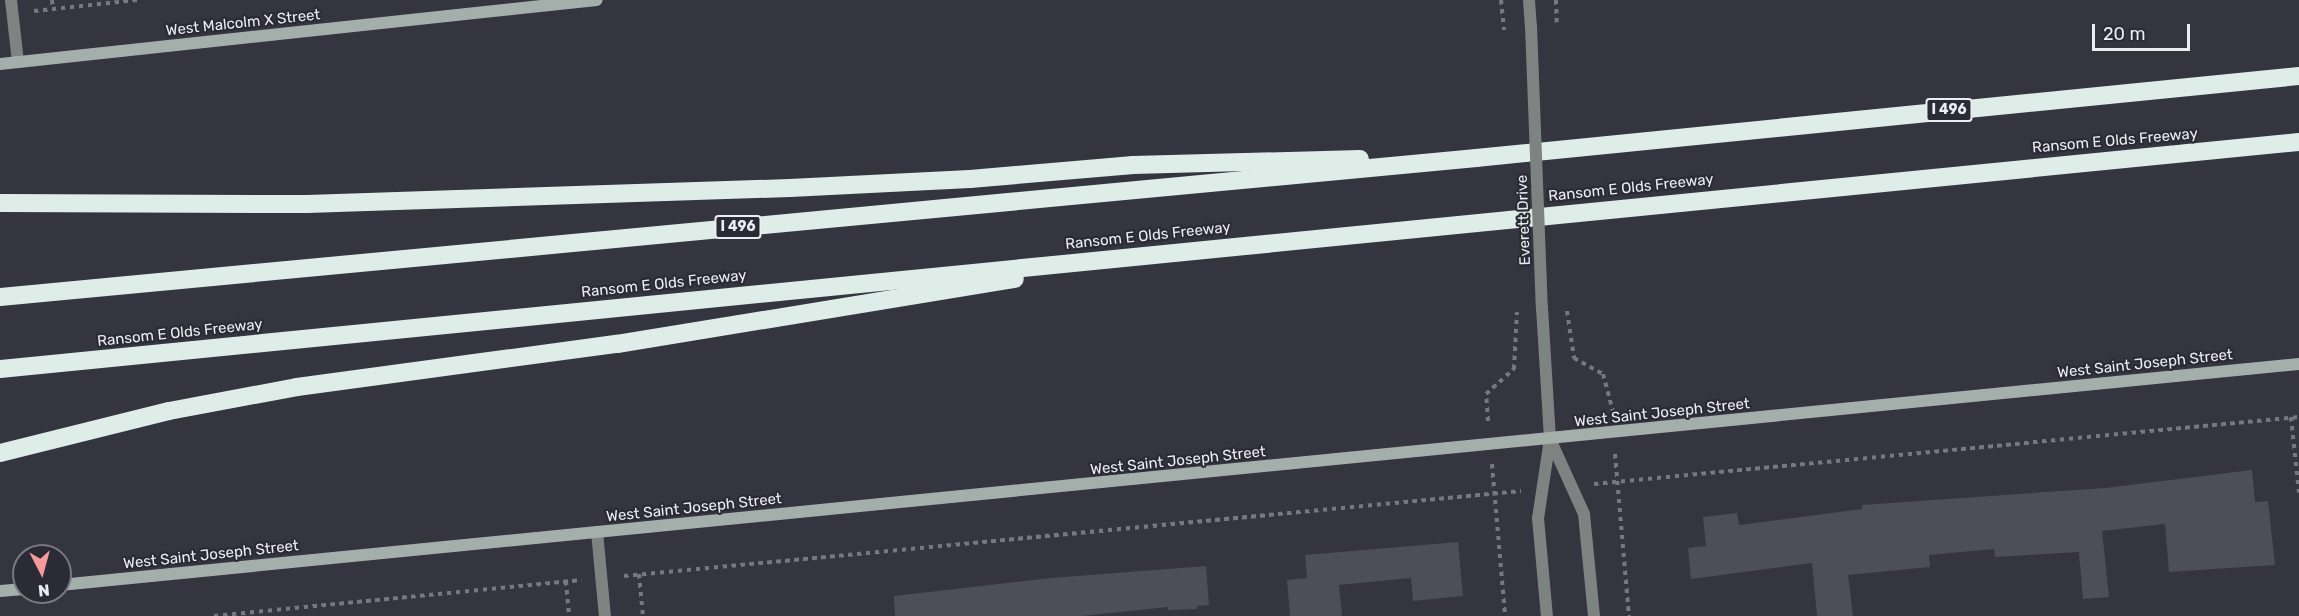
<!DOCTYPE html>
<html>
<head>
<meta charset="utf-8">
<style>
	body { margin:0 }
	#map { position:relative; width:2299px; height:616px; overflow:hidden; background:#34353f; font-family:Rubik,sans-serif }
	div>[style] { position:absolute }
	.building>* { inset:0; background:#4c4e58 }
	.path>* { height:4px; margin-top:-2px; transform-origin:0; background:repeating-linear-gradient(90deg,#767780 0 4.5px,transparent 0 9px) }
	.street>* { height:12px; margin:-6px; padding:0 6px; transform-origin:6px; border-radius:6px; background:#7d8380 }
	.secondary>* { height:12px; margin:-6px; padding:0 6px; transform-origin:6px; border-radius:6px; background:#a4aeaa }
	.highway>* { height:18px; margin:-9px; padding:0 9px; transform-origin:9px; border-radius:9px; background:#deede8 }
	.street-bridge>* { height:12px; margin:-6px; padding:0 6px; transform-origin:6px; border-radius:6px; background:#7d8380 }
	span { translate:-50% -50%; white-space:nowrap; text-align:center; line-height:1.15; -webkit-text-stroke:4.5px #2a2b34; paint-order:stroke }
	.shield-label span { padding:2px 4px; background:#2a2b34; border:2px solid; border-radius:4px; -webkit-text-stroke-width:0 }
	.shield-label { font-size:14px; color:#ececf3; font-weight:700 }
	.street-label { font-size:15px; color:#ececf3 }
	.north { position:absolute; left:12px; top:544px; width:60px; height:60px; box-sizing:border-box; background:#2a2b34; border:2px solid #787880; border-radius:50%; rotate:174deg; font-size:16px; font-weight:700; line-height:24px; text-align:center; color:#ececf3 }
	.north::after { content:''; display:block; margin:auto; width:21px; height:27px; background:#f59b9e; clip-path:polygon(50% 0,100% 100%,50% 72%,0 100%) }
	.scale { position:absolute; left:2092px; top:24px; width:98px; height:27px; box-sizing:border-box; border:3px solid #ececf3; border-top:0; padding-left:8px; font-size:18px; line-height:21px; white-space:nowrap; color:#ececf3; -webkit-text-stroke:4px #2a2b34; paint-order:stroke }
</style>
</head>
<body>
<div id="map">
	<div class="building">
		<div style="clip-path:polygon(2252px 470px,2255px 502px,2268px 501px,2275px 565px,2169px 572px,2165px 524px,2102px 531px,2109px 597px,2083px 599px,2079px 552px,1995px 557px,1994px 549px,1929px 555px,1930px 567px,1848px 575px,1853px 616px,1817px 616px,1812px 563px,1691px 579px,1688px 548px,1706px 546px,1703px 517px,1737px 513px,1739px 525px,1862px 509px,1862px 505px,2105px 488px)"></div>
		<div style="clip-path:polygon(1458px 542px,1463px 596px,1413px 601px,1411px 578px,1339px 585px,1342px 616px,1290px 616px,1287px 580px,1307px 578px,1305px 555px)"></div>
		<div style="clip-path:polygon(1206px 566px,1209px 605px,1197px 606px,1197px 609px,1168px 610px,1168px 607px,1082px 616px,895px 616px,894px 596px,1051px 578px)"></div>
	</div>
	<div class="path">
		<div style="left:52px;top:0;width:9px;rotate:84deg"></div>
		<div style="left:1501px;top:0;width:30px;rotate:84deg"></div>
		<div style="left:1556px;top:0;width:24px;rotate:88deg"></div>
		<div style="left:34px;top:11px;width:104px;rotate:-6.1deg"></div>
		<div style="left:1567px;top:311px;width:48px;rotate:81.5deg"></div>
		<div style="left:1574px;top:358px;width:33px;rotate:29deg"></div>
		<div style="left:1603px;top:374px;width:38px;rotate:75deg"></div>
		<div style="left:2291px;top:417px;width:76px;rotate:84deg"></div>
		<div style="left:1488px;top:421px;width:27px;rotate:-94deg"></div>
		<div style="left:1486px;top:394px;width:38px;rotate:-42deg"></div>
		<div style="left:1514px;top:369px;width:57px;rotate:-87deg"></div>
		<div style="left:1615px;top:454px;width:163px;rotate:85.1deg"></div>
		<div style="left:1492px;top:464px;width:153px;rotate:85.1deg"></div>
		<div style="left:1594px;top:484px;width:708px;rotate:-5.43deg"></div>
		<div style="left:639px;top:574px;width:42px;rotate:84.6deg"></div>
		<div style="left:624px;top:576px;width:901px;rotate:-5.41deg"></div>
		<div style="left:566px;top:581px;width:35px;rotate:85deg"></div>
		<div style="left:214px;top:616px;width:369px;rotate:-5.6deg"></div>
	</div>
	<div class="street">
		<div style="left:11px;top:0;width:62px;rotate:83.6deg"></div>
		<div style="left:1529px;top:0;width:26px;rotate:86deg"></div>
		<div style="left:1542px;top:308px;width:131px;rotate:86.5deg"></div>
		<div style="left:1550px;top:439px;width:80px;rotate:98.6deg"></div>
		<div style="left:1538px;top:518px;width:98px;rotate:84.8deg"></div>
		<div style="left:1550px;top:439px;width:82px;rotate:65.6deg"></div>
		<div style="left:1584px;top:514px;width:102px;rotate:84.4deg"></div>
		<div style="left:597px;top:532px;width:84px;rotate:84.6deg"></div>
	</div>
	<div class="secondary">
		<div style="left:0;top:64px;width:600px;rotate:-6.12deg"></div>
		<div style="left:60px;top:585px;width:2250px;rotate:-5.64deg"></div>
		<div style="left:0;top:591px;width:24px;rotate:-5deg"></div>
	</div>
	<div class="highway">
		<div style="left:0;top:203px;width:307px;rotate:0.2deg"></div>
		<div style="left:307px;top:204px;width:483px;rotate:-1.9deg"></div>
		<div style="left:790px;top:188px;width:180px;rotate:-2.9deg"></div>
		<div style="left:970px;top:179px;width:164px;rotate:-4.9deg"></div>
		<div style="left:1133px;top:165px;width:227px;rotate:-1.5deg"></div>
		<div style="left:0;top:297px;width:1483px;rotate:-5.38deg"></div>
		<div style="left:1476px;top:158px;width:827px;rotate:-5.69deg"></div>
		<div style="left:0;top:369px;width:2310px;rotate:-5.64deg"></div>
		<div style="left:0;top:453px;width:174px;rotate:-14deg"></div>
		<div style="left:169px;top:411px;width:130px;rotate:-10.6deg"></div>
		<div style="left:297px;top:387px;width:323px;rotate:-7.7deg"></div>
		<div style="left:617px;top:344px;width:403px;rotate:-9.3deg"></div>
	</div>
	<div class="street-bridge">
		<div style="left:1531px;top:26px;width:282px;rotate:87.8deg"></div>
	</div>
	<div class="shield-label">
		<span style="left:1949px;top:110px">I 496</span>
		<span style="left:738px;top:227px">I 496</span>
	</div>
	<div class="street-label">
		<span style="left:243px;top:23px;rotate:-6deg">West Malcolm X Street</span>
		<span style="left:2115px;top:141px;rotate:-5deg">Ransom E Olds Freeway</span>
		<span style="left:1631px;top:188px;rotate:-6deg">Ransom E Olds Freeway</span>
		<span style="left:1524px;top:220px;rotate:-92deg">Everett Drive</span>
		<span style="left:1148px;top:236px;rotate:-6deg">Ransom E Olds Freeway</span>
		<span style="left:664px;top:284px;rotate:-6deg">Ransom E Olds Freeway</span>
		<span style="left:180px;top:333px;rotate:-6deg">Ransom E Olds Freeway</span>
		<span style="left:2145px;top:364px;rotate:-6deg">West Saint Joseph Street</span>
		<span style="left:1662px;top:413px;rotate:-6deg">West Saint Joseph Street</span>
		<span style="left:1178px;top:461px;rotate:-6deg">West Saint Joseph Street</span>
		<span style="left:694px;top:508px;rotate:-6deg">West Saint Joseph Street</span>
		<span style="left:211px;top:555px;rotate:-6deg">West Saint Joseph Street</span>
	</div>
	<div class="north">N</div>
	<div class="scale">20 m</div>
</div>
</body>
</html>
